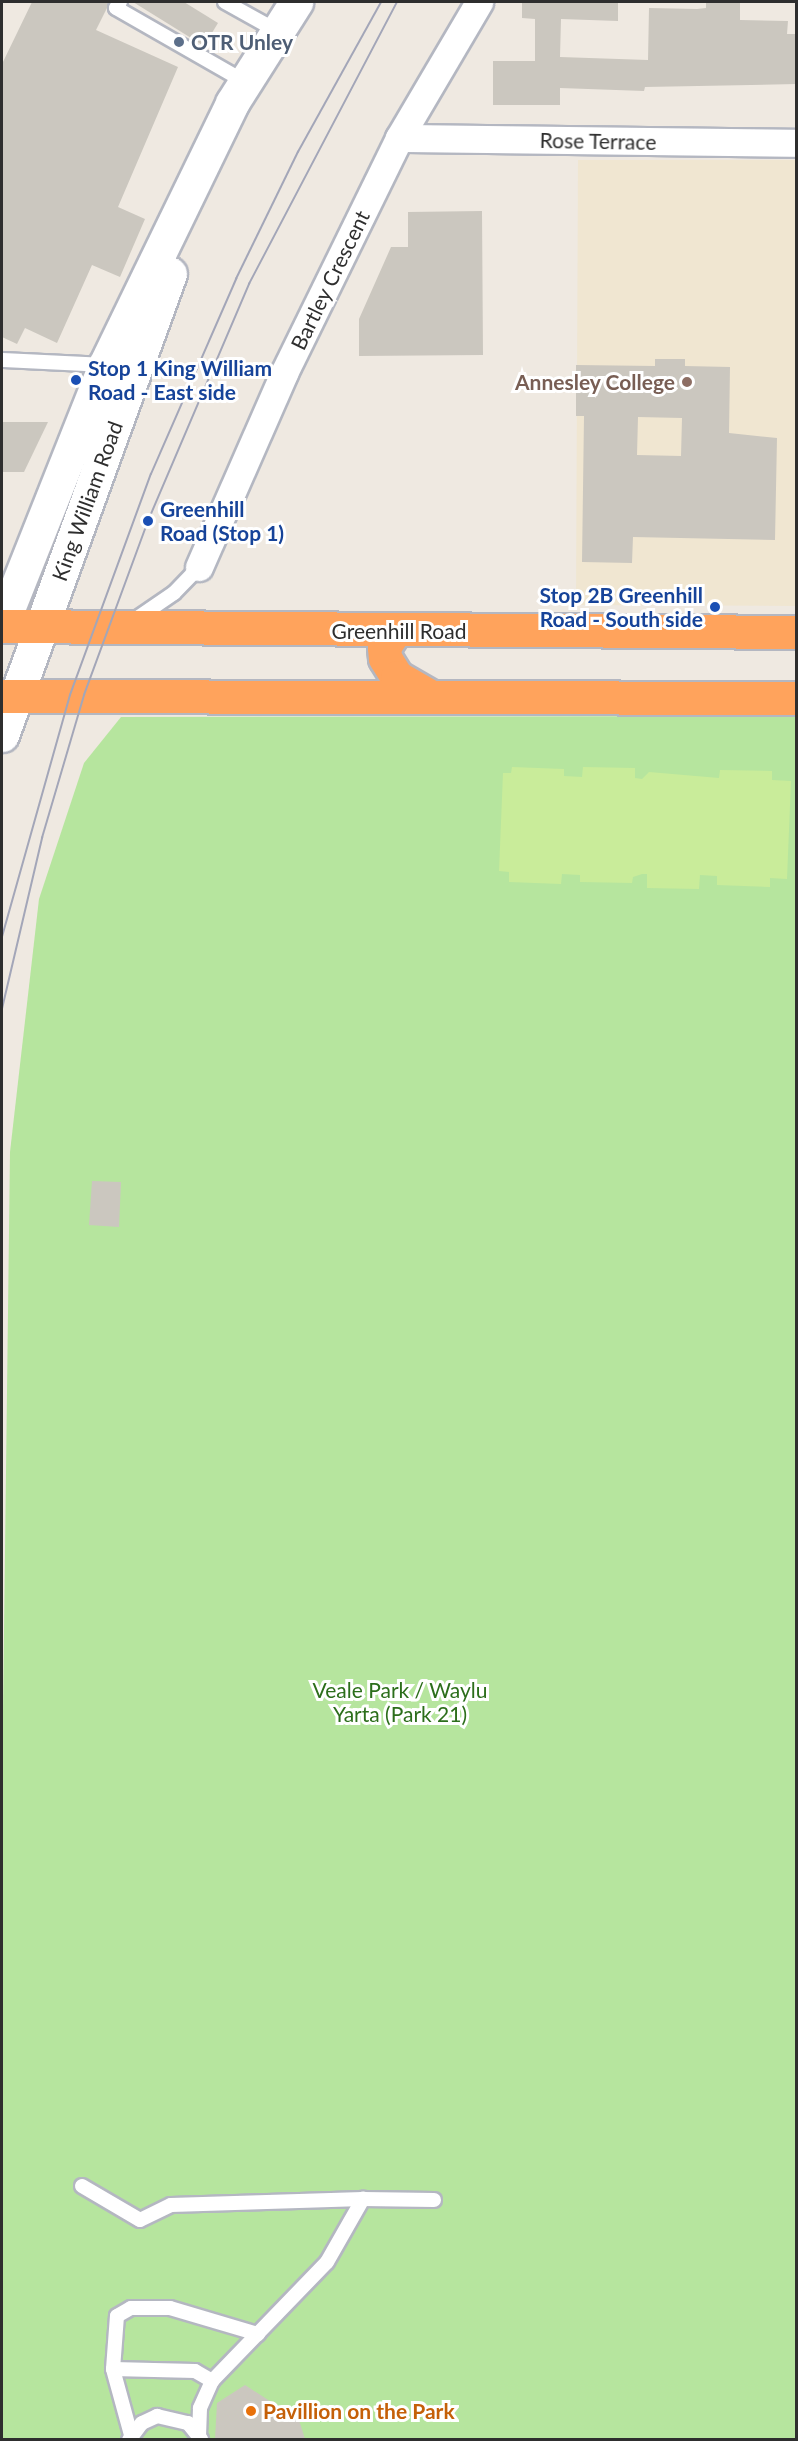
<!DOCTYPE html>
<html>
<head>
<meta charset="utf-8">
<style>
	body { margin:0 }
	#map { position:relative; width:798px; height:2441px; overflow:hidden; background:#efe9e1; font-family:Lato,sans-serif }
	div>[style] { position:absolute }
	.education>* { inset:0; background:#f0e6d1 }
	.green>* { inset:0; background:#b6e59e }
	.pitch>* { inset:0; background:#c9ec9a }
	.building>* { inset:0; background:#cbc7bf }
	.roads { filter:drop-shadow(2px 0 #b4b7c1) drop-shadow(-2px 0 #b4b7c1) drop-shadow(0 2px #b4b7c1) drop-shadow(0 -2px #b4b7c1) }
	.lane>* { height:14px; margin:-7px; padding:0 7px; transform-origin:7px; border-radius:7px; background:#fff }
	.street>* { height:27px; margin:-13.5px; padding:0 13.5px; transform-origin:13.5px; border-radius:13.5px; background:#fff }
	.secondary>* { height:33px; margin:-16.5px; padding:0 16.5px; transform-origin:16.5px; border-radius:16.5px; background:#fff }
	.highway>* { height:33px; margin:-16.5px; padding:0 16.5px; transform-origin:16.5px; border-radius:16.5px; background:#ffa35c }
	.tram>* { height:1.5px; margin:-0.75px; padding:0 0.75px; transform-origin:0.75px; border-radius:0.75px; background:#a3a6b8 }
	.dots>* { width:16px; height:16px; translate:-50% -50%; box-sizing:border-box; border:3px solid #fff; border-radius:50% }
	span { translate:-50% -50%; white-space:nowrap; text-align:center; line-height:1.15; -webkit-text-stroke:6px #fff; paint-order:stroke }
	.service-label { font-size:21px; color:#4e5e75; font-weight:700 }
	.left { translate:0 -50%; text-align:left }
	.street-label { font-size:21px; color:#2e2e2e }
	.transit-label { font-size:21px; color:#164399; font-weight:700 }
	.right { translate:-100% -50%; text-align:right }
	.education-label { font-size:21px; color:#785e54; font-weight:700 }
	.park-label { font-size:21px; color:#2c6e1b }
	.food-label { font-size:21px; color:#c56008; font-weight:700 }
	.frame { position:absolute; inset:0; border:3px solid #2e2e2e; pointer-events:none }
</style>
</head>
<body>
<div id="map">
	<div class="education">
		<div style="clip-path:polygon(578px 160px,796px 160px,796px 606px,576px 605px)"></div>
	</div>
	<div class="green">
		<div style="clip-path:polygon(796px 716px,796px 2439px,2px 2440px,2px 1792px,10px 1152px,39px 899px,84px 763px,121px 717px)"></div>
	</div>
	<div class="pitch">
		<div style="clip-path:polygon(512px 767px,564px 769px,564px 776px,582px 777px,583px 767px,635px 768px,635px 778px,642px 779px,649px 772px,719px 778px,720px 770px,772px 771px,772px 780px,791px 781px,787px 879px,770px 878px,770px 887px,717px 885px,717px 876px,700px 875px,699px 889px,647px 888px,647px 874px,642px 874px,633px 877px,632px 883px,580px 882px,580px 875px,562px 874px,561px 884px,509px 882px,509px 872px,499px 871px,503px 773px,511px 773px)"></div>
	</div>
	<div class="building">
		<div style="clip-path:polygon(32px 2px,110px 2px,96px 30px,178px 67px,118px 207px,145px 219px,120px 277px,92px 265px,57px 343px,25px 328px,17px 344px,2px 337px,2px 64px)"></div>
		<div style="clip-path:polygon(133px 2px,184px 2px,218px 23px,204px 46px)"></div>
		<div style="clip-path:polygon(522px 2px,618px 2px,618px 21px,561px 19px,560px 57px,648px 60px,649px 8px,697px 9px,706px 8px,706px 2px,740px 2px,740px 20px,788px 21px,787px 34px,796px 34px,796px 84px,645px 87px,644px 91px,560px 88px,560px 105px,493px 105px,493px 61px,535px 61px,535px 19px,522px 18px)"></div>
		<div style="clip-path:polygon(482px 211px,483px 355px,359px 356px,359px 319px,391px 247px,408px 247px,408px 212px)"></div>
		<div style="clip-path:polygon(evenodd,655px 359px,685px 359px,685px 366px,730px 367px,729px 433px,777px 438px,775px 540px,633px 537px,632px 563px,582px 562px,584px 416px,576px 416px,576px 365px,655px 366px,655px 359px,638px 417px,682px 418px,681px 456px,637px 455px,638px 417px)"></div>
		<div style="clip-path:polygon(2px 422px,48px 422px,24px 472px,2px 472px)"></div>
		<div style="clip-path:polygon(92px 1181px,121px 1182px,119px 1227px,89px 1225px)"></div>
		<div style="clip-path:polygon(245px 2385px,299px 2420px,305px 2439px,215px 2439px,217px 2403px)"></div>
	</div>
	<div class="roads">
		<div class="lane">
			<div style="left:120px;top:2px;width:7px;rotate:124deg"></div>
			<div style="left:116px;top:8px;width:149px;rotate:29.8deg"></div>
			<div style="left:225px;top:2px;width:60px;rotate:29.1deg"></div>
			<div style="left:2px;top:360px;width:102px;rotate:2.8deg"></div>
			<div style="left:136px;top:619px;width:46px;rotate:-34.4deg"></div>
			<div style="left:174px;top:593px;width:36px;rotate:-46deg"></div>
			<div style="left:82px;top:2186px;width:67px;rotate:30.4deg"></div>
			<div style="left:140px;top:2220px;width:34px;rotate:-26deg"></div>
			<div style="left:171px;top:2205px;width:192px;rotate:-1.8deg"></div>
			<div style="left:113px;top:2369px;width:82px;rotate:1.4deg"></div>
			<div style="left:195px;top:2371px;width:20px;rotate:30deg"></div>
			<div style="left:212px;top:2381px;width:30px;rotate:114deg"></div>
			<div style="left:200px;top:2408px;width:27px;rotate:92deg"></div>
			<div style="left:212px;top:2381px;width:165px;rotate:-46deg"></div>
			<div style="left:327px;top:2262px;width:73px;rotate:-60.3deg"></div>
			<div style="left:363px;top:2199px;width:71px;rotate:0.8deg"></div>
			<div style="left:131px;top:2435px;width:68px;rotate:-105.3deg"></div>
			<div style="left:113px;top:2369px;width:53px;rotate:-85.7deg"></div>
			<div style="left:117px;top:2316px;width:16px;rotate:-30deg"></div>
			<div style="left:131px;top:2308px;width:39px"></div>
			<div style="left:170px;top:2308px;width:92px;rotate:16.5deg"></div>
			<div style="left:129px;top:2440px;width:21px;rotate:-53deg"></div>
			<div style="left:142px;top:2423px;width:17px;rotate:-25deg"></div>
			<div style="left:157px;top:2416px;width:32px;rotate:13deg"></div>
			<div style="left:188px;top:2423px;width:21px;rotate:51deg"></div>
		</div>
		<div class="street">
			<div style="left:399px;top:138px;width:397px;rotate:0.7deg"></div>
			<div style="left:199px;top:567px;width:212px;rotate:-66.3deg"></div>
			<div style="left:284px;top:373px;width:262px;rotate:-63.9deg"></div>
			<div style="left:399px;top:138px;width:158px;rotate:-59.5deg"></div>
		</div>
		<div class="secondary">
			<div style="left:2px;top:624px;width:279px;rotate:-68.3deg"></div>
			<div style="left:105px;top:365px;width:291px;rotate:-64.1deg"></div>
			<div style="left:232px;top:103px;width:120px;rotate:-57.6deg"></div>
			<div style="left:2px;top:735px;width:491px;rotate:-70deg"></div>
		</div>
		<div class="highway">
			<div style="left:2px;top:626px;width:794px;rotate:0.43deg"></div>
			<div style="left:394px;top:632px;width:18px;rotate:124deg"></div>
			<div style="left:384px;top:647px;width:11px;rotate:85deg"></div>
			<div style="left:385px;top:658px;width:22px;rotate:58deg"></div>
			<div style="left:397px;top:677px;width:36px;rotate:30deg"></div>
			<div style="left:2px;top:696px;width:794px;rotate:0.14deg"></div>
		</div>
	</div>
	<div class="tram">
		<div style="left:2px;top:937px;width:251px;rotate:-74.3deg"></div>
		<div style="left:70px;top:695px;width:235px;rotate:-69.9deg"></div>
		<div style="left:151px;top:474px;width:213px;rotate:-66.4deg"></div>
		<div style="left:236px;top:279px;width:141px;rotate:-64deg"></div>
		<div style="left:298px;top:152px;width:171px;rotate:-61deg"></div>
		<div style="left:2px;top:1009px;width:176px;rotate:-76.8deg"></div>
		<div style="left:42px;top:838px;width:149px;rotate:-73.6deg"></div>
		<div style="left:84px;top:695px;width:185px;rotate:-69.8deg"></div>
		<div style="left:148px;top:521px;width:258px;rotate:-66.9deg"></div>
		<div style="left:249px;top:284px;width:318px;rotate:-62.3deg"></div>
	</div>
	<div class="dots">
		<div style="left:179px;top:42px;background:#5c6f8a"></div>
		<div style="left:76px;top:380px;background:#1a4fb4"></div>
		<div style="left:687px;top:382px;background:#8d6e63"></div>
		<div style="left:148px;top:521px;background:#1a4fb4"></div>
		<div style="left:715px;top:607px;background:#1a4fb4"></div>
		<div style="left:251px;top:2411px;background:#e8710a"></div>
	</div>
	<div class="service-label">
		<span class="left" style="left:191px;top:42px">OTR Unley</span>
	</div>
	<div class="street-label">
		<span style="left:598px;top:141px;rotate:1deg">Rose Terrace</span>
		<span style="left:330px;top:280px;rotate:-64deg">Bartley Crescent</span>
		<span style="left:87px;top:501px;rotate:-70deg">King William Road</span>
		<span style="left:399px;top:631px">Greenhill Road</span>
	</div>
	<div class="transit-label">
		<span class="left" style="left:88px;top:380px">Stop 1 King William<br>Road - East side</span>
		<span class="left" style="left:160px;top:521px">Greenhill<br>Road (Stop 1)</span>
		<span class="right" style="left:703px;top:607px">Stop 2B Greenhill<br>Road - South side</span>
	</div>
	<div class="education-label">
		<span class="right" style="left:675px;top:382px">Annesley College</span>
	</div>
	<div class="park-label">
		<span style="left:400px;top:1702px">Veale Park / Waylu<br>Yarta (Park 21)</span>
	</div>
	<div class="food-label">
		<span class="left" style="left:263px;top:2411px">Pavillion on the Park</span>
	</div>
	<div class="frame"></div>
</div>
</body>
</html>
